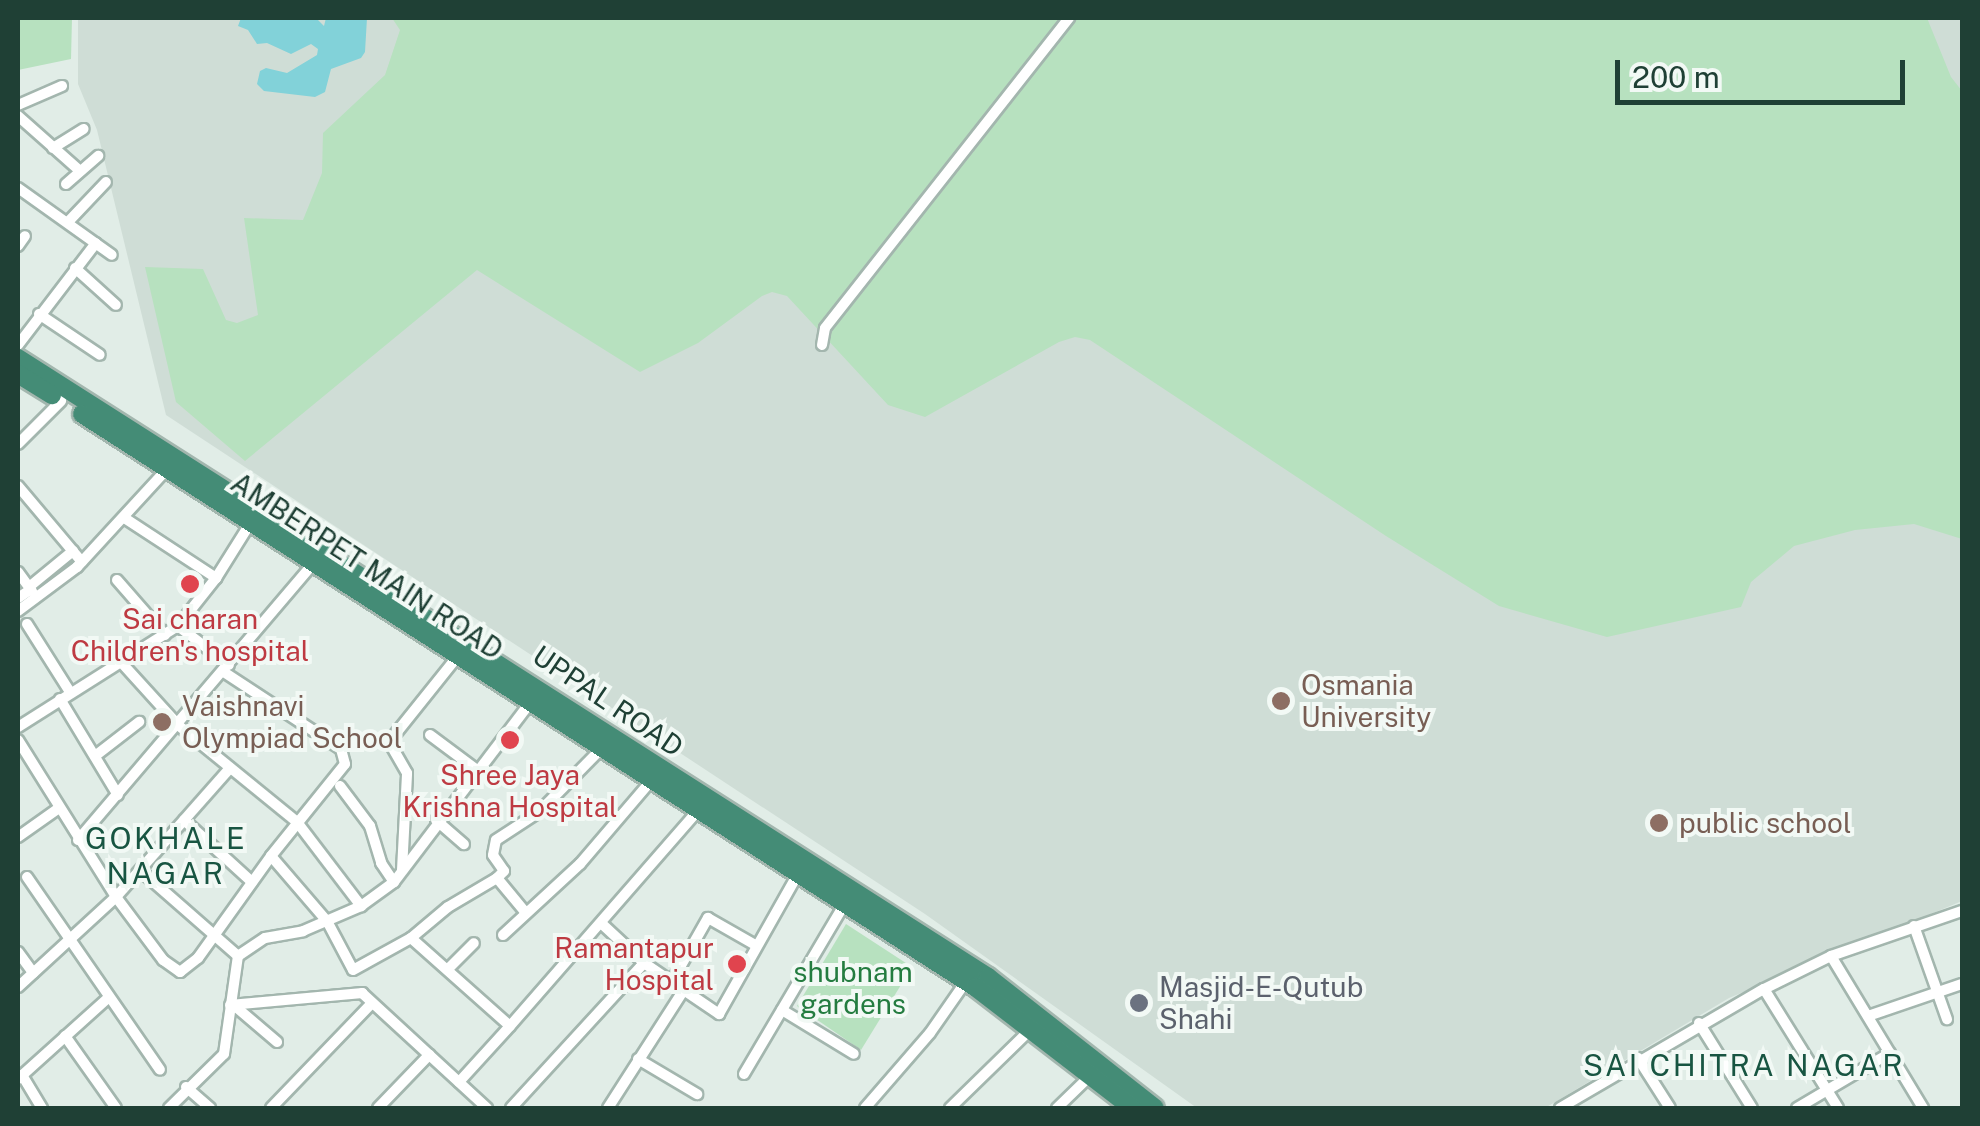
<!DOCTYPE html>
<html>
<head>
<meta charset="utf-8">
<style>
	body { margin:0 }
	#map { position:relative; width:1980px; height:1126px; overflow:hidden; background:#e1ede7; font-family:"Public Sans",sans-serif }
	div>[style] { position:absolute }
	.built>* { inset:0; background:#cfddd6 }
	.green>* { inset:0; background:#b7e1bf }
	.water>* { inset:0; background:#82d2d9 }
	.roads { filter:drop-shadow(2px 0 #a3b6ae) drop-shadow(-2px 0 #a3b6ae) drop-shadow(0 2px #a3b6ae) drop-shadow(0 -2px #a3b6ae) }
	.minor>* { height:10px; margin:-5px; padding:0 5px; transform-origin:5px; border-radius:5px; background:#fff }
	.trunk>* { height:18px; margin:-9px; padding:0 9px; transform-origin:9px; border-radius:9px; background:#448c76 }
	.dots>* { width:28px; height:28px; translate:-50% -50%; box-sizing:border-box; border:5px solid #f2f9f5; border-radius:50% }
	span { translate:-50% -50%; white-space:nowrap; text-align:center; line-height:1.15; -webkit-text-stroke:8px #f2f9f5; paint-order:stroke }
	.street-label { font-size:28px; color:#1f4035 }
	.health-label { font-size:28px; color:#be3a42 }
	.right { translate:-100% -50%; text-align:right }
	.education-label { font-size:28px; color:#785e54 }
	.left { translate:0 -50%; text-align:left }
	.park-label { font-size:28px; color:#247c40 }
	.worship-label { font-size:28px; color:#5b616d }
	.neighbourhood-label { font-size:30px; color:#185542; letter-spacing:2.5px }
	.frame { position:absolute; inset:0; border:20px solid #1f4035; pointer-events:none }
	.scale { position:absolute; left:1615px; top:60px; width:290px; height:45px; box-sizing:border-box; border:5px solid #1f4035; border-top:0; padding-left:12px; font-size:30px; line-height:35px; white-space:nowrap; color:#1f4035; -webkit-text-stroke:8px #f2f9f5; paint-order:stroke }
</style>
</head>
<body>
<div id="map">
	<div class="built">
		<div style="clip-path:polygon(78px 18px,1962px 18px,1962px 901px,1729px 998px,1545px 1108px,1197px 1108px,925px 914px,166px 415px,97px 130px,78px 84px)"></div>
	</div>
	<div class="green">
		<div style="clip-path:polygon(18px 18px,72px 18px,71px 59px,18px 70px)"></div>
		<div style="clip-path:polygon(392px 18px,1927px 18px,1951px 77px,1962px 91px,1962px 539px,1914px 524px,1855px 530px,1794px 546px,1751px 582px,1741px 607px,1607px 637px,1499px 606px,1386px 536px,1090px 340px,1075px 337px,1059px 342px,925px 417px,888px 405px,787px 296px,772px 292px,762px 296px,698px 343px,640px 372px,477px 270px,245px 461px,176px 402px,145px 267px,203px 269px,226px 320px,237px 323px,258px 315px,244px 218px,303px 220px,322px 173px,323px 133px,385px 75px,400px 30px)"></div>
		<div style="clip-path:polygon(846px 924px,912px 967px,861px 1050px,797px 1006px)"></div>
	</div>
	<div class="water">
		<div style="clip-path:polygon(241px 18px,300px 18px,318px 20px,324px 26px,326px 18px,367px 18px,365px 52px,361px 58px,331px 69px,325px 92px,315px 97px,264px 91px,257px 84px,260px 71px,266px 68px,287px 73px,317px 55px,318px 49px,311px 44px,291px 54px,267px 43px,257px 44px,248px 30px,238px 26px)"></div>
	</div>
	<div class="roads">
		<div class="minor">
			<div style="left:18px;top:105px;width:48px;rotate:-23.4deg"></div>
			<div style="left:18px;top:116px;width:83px;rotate:41.6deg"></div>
			<div style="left:53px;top:148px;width:36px;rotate:-32deg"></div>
			<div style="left:66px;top:184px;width:43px;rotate:-41.2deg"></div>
			<div style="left:18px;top:188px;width:115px;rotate:35.5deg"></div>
			<div style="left:68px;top:222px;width:55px;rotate:-46.5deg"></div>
			<div style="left:18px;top:246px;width:12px;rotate:-55deg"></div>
			<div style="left:75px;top:268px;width:55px;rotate:42.1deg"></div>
			<div style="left:39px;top:314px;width:73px;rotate:33.9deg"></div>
			<div style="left:18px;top:345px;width:128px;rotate:-52.6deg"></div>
			<div style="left:822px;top:345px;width:17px;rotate:-80deg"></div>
			<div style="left:825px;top:328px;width:395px;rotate:-51.8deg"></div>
			<div style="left:18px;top:444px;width:61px;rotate:-45deg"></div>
			<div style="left:18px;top:486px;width:99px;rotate:49.9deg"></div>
			<div style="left:126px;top:519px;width:108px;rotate:33.2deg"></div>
			<div style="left:18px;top:572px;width:24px;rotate:54deg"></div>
			<div style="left:117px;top:580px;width:73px;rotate:48.9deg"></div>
			<div style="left:29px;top:587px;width:57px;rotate:-39.3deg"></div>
			<div style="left:18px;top:598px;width:11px;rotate:-34deg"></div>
			<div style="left:18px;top:611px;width:74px;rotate:-36.7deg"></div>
			<div style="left:77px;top:567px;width:136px;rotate:-47.4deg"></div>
			<div style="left:27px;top:624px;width:80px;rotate:57.7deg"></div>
			<div style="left:178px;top:626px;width:64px;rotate:37.4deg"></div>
			<div style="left:120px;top:661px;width:86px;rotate:47.8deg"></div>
			<div style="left:178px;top:725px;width:154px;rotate:39.2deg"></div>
			<div style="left:297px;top:822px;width:106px;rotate:52.7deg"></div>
			<div style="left:60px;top:699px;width:112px;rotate:58.9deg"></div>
			<div style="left:18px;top:727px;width:189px;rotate:-32.3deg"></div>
			<div style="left:178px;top:626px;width:61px;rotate:-51.6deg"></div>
			<div style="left:216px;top:578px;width:70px;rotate:-57.9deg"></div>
			<div style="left:430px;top:735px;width:59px;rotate:36.7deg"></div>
			<div style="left:18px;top:740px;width:185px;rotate:58deg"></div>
			<div style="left:116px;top:897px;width:79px;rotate:53.3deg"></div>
			<div style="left:163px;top:960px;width:21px;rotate:35deg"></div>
			<div style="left:180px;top:972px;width:23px;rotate:-38deg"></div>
			<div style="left:198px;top:958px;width:125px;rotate:-54.4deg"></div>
			<div style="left:271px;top:856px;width:118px;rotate:-51.2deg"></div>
			<div style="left:345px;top:764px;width:16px;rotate:-105deg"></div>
			<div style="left:341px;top:749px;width:140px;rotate:-146.7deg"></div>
			<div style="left:95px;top:756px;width:56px;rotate:-37.7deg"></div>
			<div style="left:340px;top:786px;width:50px;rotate:53.1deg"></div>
			<div style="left:370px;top:826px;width:39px;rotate:73deg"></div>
			<div style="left:381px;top:863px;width:23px;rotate:56deg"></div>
			<div style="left:184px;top:820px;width:92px;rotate:42.4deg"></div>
			<div style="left:436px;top:820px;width:37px;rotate:41deg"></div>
			<div style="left:18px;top:837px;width:50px;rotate:-35.3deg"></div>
			<div style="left:78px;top:840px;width:362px;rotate:-49.6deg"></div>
			<div style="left:271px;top:856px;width:86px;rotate:49.3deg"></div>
			<div style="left:327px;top:921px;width:55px;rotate:62deg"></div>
			<div style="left:353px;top:970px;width:66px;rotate:-28.9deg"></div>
			<div style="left:411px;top:938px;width:48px;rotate:-40deg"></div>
			<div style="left:448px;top:907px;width:57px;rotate:-30.6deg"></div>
			<div style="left:497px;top:878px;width:45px;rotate:50.4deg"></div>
			<div style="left:402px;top:870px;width:97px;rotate:-87deg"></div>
			<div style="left:407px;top:773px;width:36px;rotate:-120deg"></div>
			<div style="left:389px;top:742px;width:110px;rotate:-51.3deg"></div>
			<div style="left:141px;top:871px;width:129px;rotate:41.2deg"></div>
			<div style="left:27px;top:877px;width:234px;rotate:55.4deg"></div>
			<div style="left:497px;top:878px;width:10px;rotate:-45deg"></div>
			<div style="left:504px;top:871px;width:19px;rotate:-125deg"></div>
			<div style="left:493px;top:855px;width:15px;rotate:-79deg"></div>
			<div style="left:496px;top:840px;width:51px;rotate:-33.1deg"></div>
			<div style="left:539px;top:812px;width:87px;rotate:-45.5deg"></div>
			<div style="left:601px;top:923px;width:59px;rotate:42.9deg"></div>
			<div style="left:644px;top:963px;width:91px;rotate:34.2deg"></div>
			<div style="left:719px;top:1014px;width:161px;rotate:-60.6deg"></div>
			<div style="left:1914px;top:926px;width:99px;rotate:70.5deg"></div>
			<div style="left:503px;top:935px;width:105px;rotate:-42.7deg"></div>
			<div style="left:580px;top:864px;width:108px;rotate:-49.5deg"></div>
			<div style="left:411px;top:938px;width:132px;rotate:41.6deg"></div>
			<div style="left:510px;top:1026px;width:292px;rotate:-48.9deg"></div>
			<div style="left:18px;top:952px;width:26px;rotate:54deg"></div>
			<div style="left:1831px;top:956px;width:178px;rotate:58.8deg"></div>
			<div style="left:449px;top:968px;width:35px;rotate:-45deg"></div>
			<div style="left:671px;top:983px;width:75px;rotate:-60.4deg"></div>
			<div style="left:708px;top:918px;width:56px;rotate:29.7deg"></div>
			<div style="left:18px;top:987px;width:133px;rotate:-42.6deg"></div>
			<div style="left:116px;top:897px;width:172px;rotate:-48.5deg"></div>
			<div style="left:1764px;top:989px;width:140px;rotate:58.1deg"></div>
			<div style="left:230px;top:1005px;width:133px;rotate:-5.2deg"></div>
			<div style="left:362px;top:993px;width:170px;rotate:42.6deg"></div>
			<div style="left:236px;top:1007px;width:54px;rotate:40.5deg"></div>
			<div style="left:782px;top:1010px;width:84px;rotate:31.4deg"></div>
			<div style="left:1868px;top:1016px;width:99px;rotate:-18.8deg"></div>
			<div style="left:1699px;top:1023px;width:100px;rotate:58.1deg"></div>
			<div style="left:65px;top:1036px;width:88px;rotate:54.7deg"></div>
			<div style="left:1638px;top:1058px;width:59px;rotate:57.4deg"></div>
			<div style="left:638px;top:1059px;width:69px;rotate:30.7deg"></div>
			<div style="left:744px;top:1074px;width:199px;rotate:-59.4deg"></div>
			<div style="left:22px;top:1075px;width:39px;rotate:59deg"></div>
			<div style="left:18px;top:1079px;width:122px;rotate:-42deg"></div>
			<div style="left:459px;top:1082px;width:76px;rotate:-47.7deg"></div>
			<div style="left:186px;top:1087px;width:32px;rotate:41deg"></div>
			<div style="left:169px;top:1108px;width:77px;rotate:-44.5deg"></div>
			<div style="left:224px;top:1054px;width:99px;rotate:-81.9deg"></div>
			<div style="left:238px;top:956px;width:32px;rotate:-34deg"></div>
			<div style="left:265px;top:938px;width:39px;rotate:-10deg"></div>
			<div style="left:303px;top:931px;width:63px;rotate:-23.3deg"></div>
			<div style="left:361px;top:906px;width:41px;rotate:-36deg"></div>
			<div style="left:394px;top:882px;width:223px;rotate:-52.8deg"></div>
			<div style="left:271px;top:1108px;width:146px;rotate:-46.1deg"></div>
			<div style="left:378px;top:1108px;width:74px;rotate:-46.1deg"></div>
			<div style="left:511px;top:1108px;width:197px;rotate:-47.5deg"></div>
			<div style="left:608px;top:1108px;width:139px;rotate:-57.3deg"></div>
			<div style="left:865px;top:1108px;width:99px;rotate:-49.1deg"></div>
			<div style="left:930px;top:1033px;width:65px;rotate:-55.1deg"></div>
			<div style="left:950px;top:1108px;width:113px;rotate:-44.3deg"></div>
			<div style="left:1057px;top:1108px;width:46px;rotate:-44.1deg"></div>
			<div style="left:1560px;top:1108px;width:236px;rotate:-30.3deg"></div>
			<div style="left:1764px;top:989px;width:75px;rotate:-26.2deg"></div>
			<div style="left:1831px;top:956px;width:139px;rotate:-19deg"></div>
			<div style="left:1797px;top:1108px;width:108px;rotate:-30.6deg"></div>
		</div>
		<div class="trunk">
			<div style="left:18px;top:358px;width:1151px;rotate:32.54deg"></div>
			<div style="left:988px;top:977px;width:212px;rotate:38.1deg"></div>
			<div style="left:18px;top:374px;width:40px;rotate:32deg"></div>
			<div style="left:82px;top:414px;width:1061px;rotate:32.69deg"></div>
			<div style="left:975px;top:987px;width:198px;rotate:37.6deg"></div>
		</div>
	</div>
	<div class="dots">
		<div style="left:190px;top:584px;background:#e0444e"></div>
		<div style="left:1281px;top:701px;background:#8d6e63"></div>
		<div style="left:162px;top:722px;background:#8d6e63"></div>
		<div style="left:510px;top:740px;background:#e0444e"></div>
		<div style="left:1659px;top:823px;background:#8d6e63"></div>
		<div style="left:737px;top:964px;background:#e0444e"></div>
		<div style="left:1139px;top:1003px;background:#6b7280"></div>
	</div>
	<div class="street-label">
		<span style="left:367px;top:566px;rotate:33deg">AMBERPET MAIN ROAD</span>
		<span style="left:608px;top:701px;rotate:34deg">UPPAL ROAD</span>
	</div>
	<div class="health-label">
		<span style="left:190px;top:635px">Sai charan<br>Children's hospital</span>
		<span style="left:510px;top:791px">Shree Jaya<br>Krishna Hospital</span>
		<span class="right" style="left:714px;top:964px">Ramantapur<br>Hospital</span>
	</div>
	<div class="education-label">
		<span class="left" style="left:1301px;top:701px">Osmania<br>University</span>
		<span class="left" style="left:182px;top:722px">Vaishnavi<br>Olympiad School</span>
		<span class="left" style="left:1679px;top:823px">public school</span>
	</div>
	<div class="park-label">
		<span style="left:853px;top:988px">shubnam<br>gardens</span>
	</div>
	<div class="worship-label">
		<span class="left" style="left:1159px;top:1003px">Masjid-E-Qutub<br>Shahi</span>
	</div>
	<div class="neighbourhood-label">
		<span style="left:166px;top:855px">GOKHALE<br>NAGAR</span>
		<span style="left:1744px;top:1065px">SAI CHITRA NAGAR</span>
	</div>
	<div class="frame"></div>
	<div class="scale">200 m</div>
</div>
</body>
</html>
